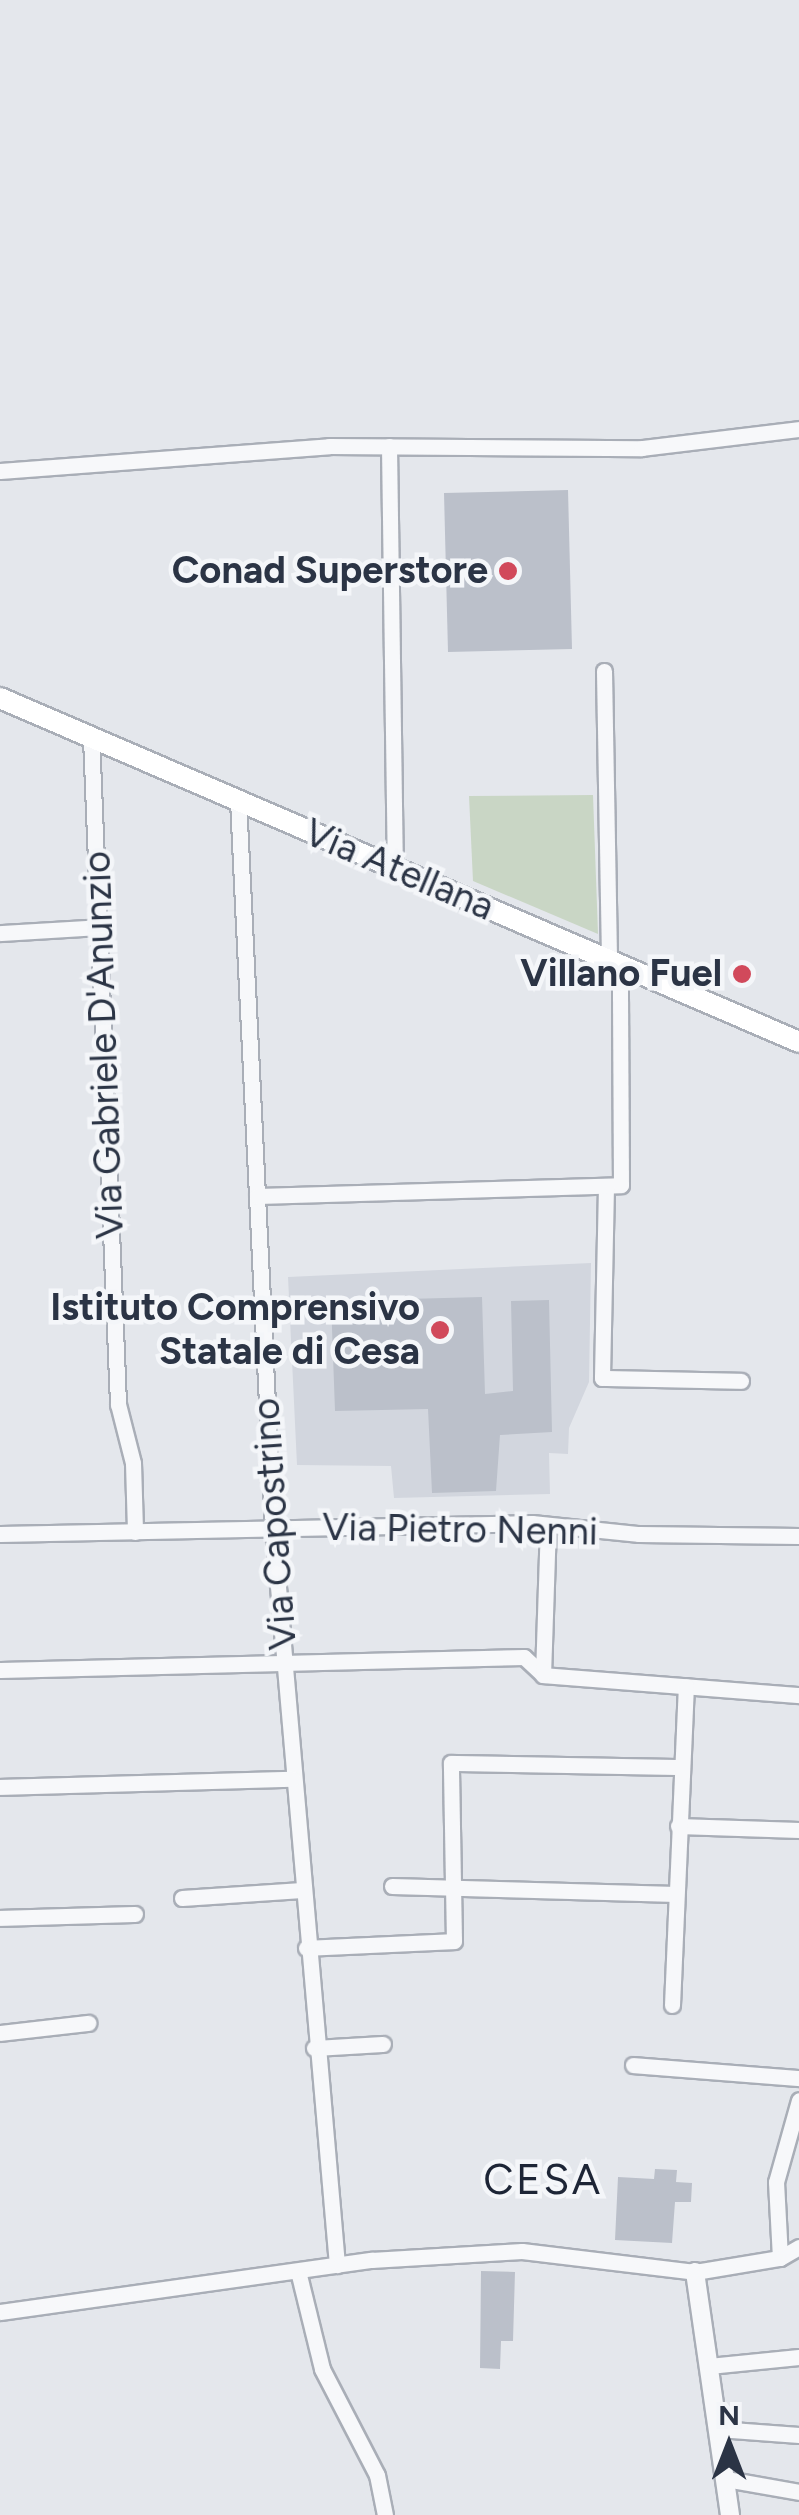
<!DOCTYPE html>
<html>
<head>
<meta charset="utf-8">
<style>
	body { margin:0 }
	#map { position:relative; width:799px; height:2515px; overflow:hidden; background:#e4e7ec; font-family:Figtree,sans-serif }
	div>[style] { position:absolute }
	.built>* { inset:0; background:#d2d6de }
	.green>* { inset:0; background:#c9d6c5 }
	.building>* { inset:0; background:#bbc0ca }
	.roads { filter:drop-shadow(2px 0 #a9aeb7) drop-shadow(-2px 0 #a9aeb7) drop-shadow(0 2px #a9aeb7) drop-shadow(0 -2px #a9aeb7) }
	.minor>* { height:15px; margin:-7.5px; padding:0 7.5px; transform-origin:7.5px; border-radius:7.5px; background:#f7f8fa }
	.tertiary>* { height:18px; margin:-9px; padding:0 9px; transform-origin:9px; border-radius:9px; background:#f7f8fa }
	.secondary>* { height:20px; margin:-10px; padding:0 10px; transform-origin:10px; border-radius:10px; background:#fff }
	.dots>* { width:28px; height:28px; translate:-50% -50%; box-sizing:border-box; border:5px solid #f4f6f9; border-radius:50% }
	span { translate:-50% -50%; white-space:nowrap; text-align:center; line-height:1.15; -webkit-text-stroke:9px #f4f6f9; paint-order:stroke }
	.poi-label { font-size:38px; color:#2b3445; font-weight:700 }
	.right { translate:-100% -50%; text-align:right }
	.street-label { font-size:38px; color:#2b3445 }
	.quarter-label { font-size:42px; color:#1d2536; letter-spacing:2.5px }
	.north { position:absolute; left:679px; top:2395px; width:100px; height:100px; -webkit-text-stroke:8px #f4f6f9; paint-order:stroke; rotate:0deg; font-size:28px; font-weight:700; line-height:40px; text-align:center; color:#2b3445 }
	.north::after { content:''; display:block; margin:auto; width:35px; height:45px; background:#2b3445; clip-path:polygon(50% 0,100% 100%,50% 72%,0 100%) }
</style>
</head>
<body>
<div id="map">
	<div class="built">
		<div style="clip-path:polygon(591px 1263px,589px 1382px,569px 1428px,568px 1454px,549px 1453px,550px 1494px,394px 1498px,391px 1466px,297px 1465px,288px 1277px)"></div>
	</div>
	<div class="green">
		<div style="clip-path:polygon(593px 795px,598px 934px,473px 881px,469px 796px)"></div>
	</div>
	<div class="building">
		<div style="clip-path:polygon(568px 490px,572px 649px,448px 652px,444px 493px)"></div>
		<div style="clip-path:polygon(482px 1297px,485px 1394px,513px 1391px,511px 1301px,549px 1300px,552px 1432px,500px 1435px,496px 1491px,432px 1493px,428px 1409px,335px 1411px,331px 1301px)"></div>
		<div style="clip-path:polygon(655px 2169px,677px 2170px,676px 2182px,692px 2183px,691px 2202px,675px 2202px,672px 2243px,615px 2240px,618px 2177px,654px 2179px)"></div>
		<div style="clip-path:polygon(481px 2271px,515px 2272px,513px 2341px,501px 2341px,500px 2369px,480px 2368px)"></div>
	</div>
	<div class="roads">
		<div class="minor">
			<div style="left:389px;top:446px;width:422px;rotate:89.2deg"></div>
			<div style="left:0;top:471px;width:330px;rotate:-4.3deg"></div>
			<div style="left:329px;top:446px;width:313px;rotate:0.4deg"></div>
			<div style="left:642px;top:448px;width:158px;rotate:-6.9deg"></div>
			<div style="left:604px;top:671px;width:289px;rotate:89deg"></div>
			<div style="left:91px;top:737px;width:668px;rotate:87.68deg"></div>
			<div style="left:118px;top:1404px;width:61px;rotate:75.7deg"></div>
			<div style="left:133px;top:1463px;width:69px;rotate:88.3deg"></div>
			<div style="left:238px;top:800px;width:730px;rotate:87.25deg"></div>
			<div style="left:273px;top:1529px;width:739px;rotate:85.03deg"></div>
			<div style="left:0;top:933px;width:100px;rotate:-3.4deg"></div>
			<div style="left:606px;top:1186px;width:192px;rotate:91.2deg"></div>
			<div style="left:602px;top:1378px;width:139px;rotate:1.2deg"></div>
			<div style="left:257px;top:1196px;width:364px;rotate:-1.7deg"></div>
			<div style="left:621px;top:1185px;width:220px;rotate:-90.3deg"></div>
			<div style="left:0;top:1534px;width:532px;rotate:-1.18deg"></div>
			<div style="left:532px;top:1523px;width:108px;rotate:5.9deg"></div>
			<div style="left:639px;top:1534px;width:160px;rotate:0.7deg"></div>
			<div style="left:0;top:1670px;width:524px;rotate:-1.42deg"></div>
			<div style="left:524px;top:1657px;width:26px;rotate:43deg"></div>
			<div style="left:543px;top:1675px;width:257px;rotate:4.5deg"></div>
			<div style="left:543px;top:1675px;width:150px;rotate:-88.1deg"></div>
			<div style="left:0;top:1787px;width:293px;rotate:-1.6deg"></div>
			<div style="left:678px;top:1826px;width:121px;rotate:1.9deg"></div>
			<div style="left:392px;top:1886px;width:284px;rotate:1.6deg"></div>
			<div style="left:182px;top:1898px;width:120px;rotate:-3.8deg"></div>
			<div style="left:0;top:1918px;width:135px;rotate:-1.7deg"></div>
			<div style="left:306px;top:1948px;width:148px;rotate:-2.7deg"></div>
			<div style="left:454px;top:1941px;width:178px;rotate:-91deg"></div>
			<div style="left:451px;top:1763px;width:231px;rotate:1deg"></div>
			<div style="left:672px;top:2005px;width:319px;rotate:-87.5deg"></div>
			<div style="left:0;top:2033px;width:89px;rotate:-6.5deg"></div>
			<div style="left:314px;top:2048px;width:69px;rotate:-3.3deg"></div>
			<div style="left:633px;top:2065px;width:167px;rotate:4.5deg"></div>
			<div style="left:780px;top:2258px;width:76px;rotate:-93deg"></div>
			<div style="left:776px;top:2182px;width:85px;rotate:-74.3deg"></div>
			<div style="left:298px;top:2271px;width:101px;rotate:76.2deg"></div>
			<div style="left:322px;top:2369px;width:119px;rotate:62.6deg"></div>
			<div style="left:377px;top:2475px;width:41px;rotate:78.7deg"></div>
			<div style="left:0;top:2312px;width:375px;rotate:-8deg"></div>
			<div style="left:371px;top:2260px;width:151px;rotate:-3.4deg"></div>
			<div style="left:522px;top:2251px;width:174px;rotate:6.9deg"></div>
			<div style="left:695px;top:2272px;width:86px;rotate:-9.4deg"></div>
			<div style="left:780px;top:2258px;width:22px;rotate:-30deg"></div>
			<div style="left:709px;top:2366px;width:90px;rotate:-5.7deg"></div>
			<div style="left:718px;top:2429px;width:81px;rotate:4.2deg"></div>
			<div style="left:726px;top:2479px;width:74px;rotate:10.1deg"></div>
		</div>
		<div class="tertiary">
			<div style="left:695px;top:2272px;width:246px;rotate:81.8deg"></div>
		</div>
		<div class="secondary">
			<div style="left:0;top:698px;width:870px;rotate:23.29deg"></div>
		</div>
	</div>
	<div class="dots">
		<div style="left:508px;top:571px;background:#d1495b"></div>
		<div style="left:742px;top:974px;background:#d1495b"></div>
		<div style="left:440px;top:1330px;background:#d1495b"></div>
	</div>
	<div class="poi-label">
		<span class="right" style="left:488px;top:571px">Conad Superstore</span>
		<span class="right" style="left:722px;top:974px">Villano Fuel</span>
		<span class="right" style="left:420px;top:1330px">Istituto Comprensivo<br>Statale di Cesa</span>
	</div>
	<div class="street-label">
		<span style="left:399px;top:870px;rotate:23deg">Via Atellana</span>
		<span style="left:104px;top:1045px;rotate:-92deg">Via Gabriele D'Anunzio</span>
		<span style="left:275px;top:1524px;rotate:-94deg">Via Capostrino</span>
		<span style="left:460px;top:1530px;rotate:1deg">Via Pietro Nenni</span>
	</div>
	<div class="quarter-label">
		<span style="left:543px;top:2180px">CESA</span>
	</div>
	<div class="north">N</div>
</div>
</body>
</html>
